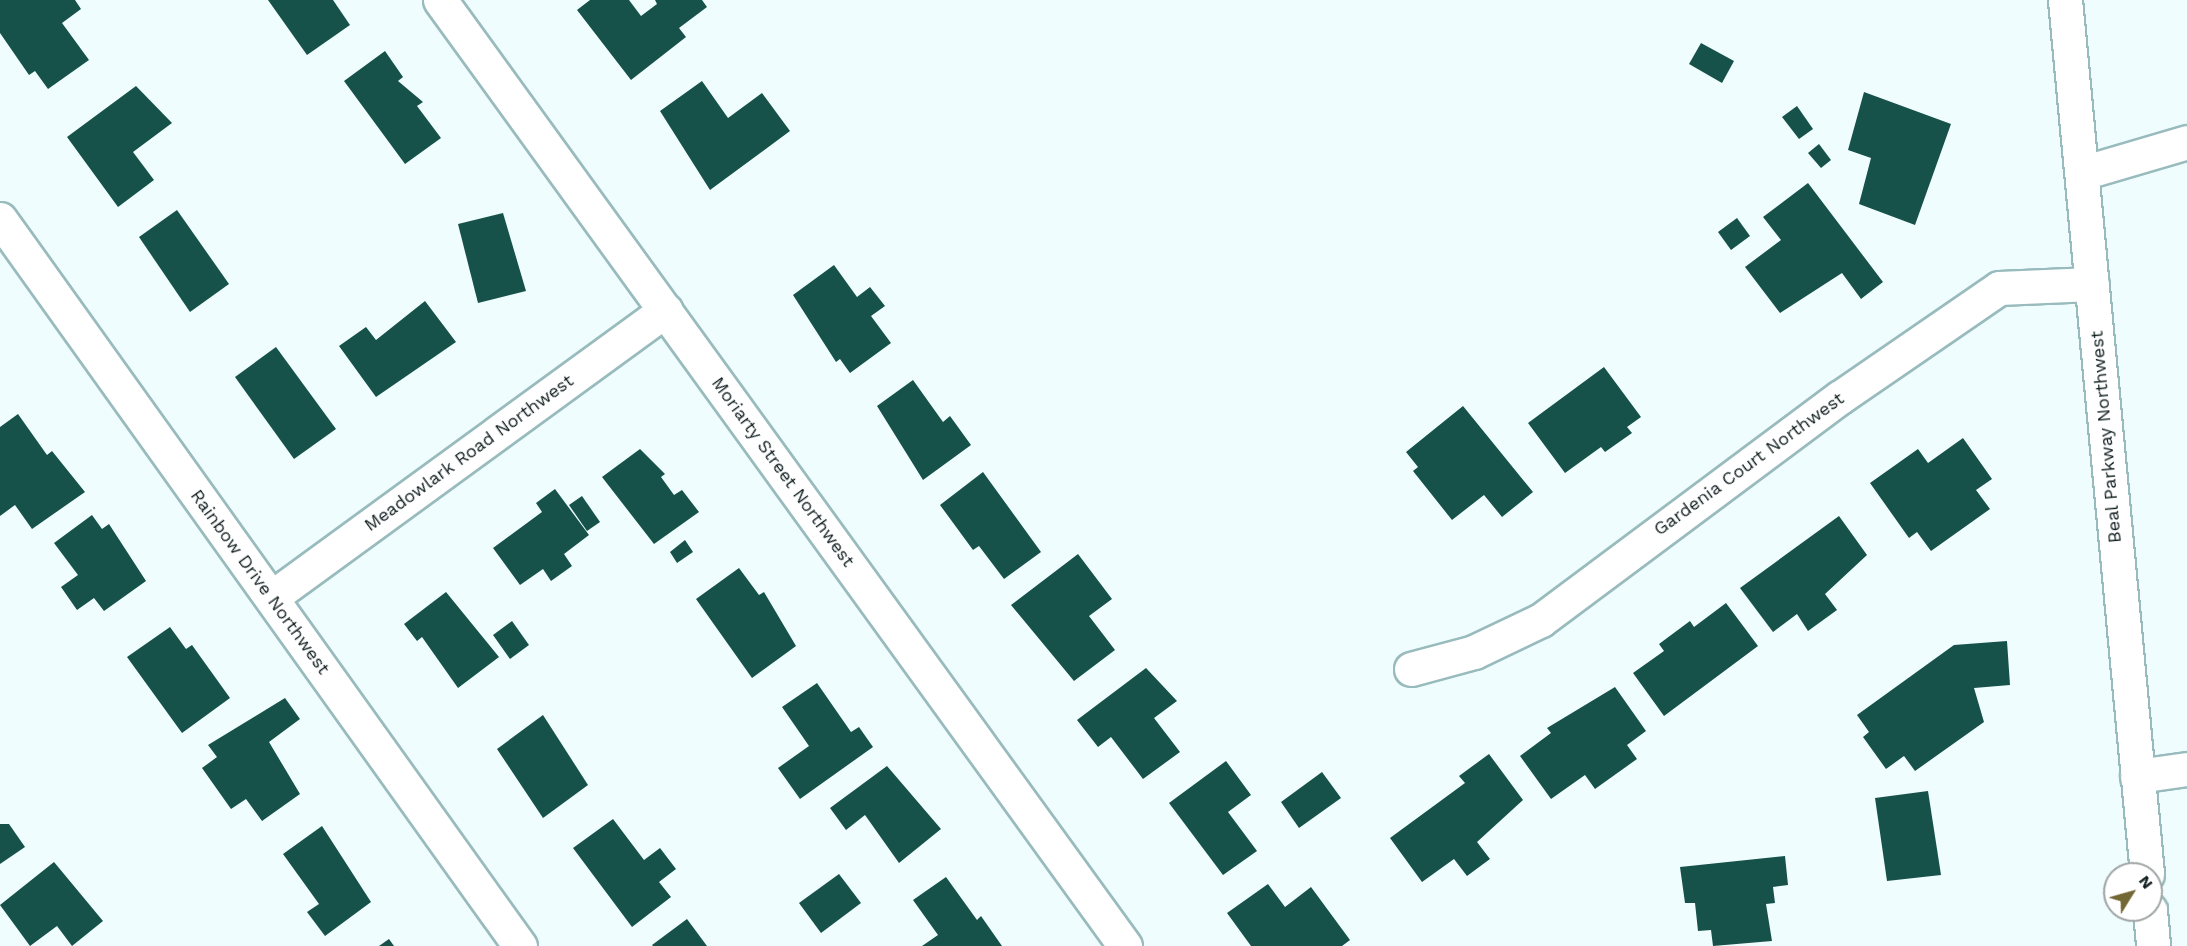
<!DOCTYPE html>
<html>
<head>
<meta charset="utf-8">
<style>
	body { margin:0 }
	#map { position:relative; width:2187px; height:946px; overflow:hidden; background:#effdfe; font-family:"Work Sans",sans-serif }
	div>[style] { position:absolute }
	.building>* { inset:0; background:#165249 }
	.roads { filter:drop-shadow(2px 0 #99bbbd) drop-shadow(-2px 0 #99bbbd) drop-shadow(0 2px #99bbbd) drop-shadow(0 -2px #99bbbd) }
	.street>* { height:33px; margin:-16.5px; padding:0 16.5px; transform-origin:16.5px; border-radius:16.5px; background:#fff }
	.secondary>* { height:33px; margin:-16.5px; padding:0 16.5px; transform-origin:16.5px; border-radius:16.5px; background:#fff }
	span { translate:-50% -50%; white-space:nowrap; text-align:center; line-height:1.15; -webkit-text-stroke:6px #fff; paint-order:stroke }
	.street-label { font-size:18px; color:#111e1f }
	.north { position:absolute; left:2103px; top:862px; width:60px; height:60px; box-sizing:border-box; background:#fff; border:2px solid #a0a5a5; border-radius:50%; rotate:53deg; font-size:16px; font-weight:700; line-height:24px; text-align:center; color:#111e1f }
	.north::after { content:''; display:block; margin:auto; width:21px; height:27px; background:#736734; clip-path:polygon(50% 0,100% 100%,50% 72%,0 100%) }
</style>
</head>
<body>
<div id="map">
	<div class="building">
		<div style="clip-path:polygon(0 0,75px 0,81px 9px,62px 23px,89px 60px,48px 89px,35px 71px,29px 75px,0 33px)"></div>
		<div style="clip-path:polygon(268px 0,333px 0,350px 25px,307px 55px)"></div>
		<div style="clip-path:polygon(590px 0,629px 0,641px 16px,657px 4px,655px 0,702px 0,707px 7px,679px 28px,686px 37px,631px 80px,577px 10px)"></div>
		<div style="clip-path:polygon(1701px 43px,1734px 61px,1722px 83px,1689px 64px)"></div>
		<div style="clip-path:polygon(385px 51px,403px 77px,398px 81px,423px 102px,417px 106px,441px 138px,405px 164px,344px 81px)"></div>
		<div style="clip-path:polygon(702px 81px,728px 118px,762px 93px,790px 131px,710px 190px,660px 111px)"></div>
		<div style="clip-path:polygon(136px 86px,172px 123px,133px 152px,154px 180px,118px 207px,67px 137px)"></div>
		<div style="clip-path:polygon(1864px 92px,1951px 124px,1915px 225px,1859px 204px,1871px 158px,1848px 150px)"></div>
		<div style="clip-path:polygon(1797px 106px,1813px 129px,1799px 139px,1782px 117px)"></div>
		<div style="clip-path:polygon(1819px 144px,1831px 160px,1821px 168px,1808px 153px)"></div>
		<div style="clip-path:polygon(1808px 183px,1883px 282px,1861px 299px,1842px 273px,1780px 313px,1745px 267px,1781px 240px,1763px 217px)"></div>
		<div style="clip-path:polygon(177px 210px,229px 284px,190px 312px,139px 237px)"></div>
		<div style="clip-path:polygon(503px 213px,526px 291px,478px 303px,458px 224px)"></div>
		<div style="clip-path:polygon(1737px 218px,1750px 236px,1731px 250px,1718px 232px)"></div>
		<div style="clip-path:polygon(834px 265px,857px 297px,870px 287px,885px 306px,871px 316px,891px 343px,850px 373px,840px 359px,836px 362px,793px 295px)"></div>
		<div style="clip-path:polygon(425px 301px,456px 342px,376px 397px,339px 346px,366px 327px,376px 340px)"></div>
		<div style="clip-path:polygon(276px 347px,336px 429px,294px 459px,235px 377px)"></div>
		<div style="clip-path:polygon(1604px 367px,1641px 417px,1627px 427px,1632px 433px,1605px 452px,1601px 447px,1565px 473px,1528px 423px)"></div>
		<div style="clip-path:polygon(913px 380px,943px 422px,950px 416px,971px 445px,923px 480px,877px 406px)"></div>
		<div style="clip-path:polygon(1463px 406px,1533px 492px,1502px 517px,1484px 495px,1452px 520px,1413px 471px,1418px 467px,1406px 452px)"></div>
		<div style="clip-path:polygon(18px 414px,47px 455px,52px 451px,85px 492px,32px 529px,15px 505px,0 516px,0 427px)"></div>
		<div style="clip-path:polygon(1963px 438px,1992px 479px,1976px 490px,1990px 509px,1931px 551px,1917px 532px,1909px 538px,1870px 483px,1918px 449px,1928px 463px)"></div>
		<div style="clip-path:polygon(640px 449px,665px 474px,661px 477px,674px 495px,682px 490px,699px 512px,654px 544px,602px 477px)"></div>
		<div style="clip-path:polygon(983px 472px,1041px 552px,1004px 579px,979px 546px,973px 550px,940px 505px)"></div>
		<div style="clip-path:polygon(555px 489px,589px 535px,564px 554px,572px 566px,551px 581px,543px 569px,520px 585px,493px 548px,542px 512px,536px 503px)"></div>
		<div style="clip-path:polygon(582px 496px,600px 522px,587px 531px,569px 505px)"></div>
		<div style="clip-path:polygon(92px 515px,102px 529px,109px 524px,146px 581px,104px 611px,94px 598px,77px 610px,61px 587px,78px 575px,54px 543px)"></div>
		<div style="clip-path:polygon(1839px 516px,1867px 555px,1825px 594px,1837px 610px,1808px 631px,1797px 614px,1773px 632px,1740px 588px)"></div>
		<div style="clip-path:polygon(685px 540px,693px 552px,677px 563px,670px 552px)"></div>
		<div style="clip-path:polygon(1078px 554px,1112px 599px,1089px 616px,1115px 650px,1074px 681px,1011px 605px)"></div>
		<div style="clip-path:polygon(739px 568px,759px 595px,764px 592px,796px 646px,752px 678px,696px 599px)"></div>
		<div style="clip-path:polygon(446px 592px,499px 657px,458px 688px,422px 637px,417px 641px,404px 624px)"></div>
		<div style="clip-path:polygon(1726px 603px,1758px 646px,1664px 716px,1633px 673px,1664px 651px,1659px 644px,1690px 621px,1694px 627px)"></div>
		<div style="clip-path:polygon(512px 621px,529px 645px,510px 659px,493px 635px)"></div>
		<div style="clip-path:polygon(170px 627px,186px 649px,192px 645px,230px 698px,182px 733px,127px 657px)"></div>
		<div style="clip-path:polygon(2007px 641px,2010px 685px,1974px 688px,1984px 722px,1915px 771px,1904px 756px,1886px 769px,1863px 737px,1869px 732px,1857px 715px,1954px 645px)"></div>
		<div style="clip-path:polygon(1146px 668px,1177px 701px,1154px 718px,1180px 752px,1143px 779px,1111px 737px,1098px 747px,1077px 720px)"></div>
		<div style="clip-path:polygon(817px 683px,851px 732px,859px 727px,873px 747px,800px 799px,778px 768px,809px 746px,782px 707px)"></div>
		<div style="clip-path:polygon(1615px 687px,1646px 731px,1627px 745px,1637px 759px,1595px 789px,1585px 775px,1551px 799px,1520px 756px,1551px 733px,1547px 728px)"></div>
		<div style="clip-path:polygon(285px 698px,300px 719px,269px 742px,300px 794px,262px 821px,246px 799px,231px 809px,202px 768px,217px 757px,208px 745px)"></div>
		<div style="clip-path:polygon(543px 715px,588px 785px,543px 818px,497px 749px)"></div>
		<div style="clip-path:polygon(1489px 754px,1523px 800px,1477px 842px,1490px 859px,1467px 876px,1454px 859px,1422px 882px,1390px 838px,1465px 783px,1459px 776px)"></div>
		<div style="clip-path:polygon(1226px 761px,1251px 795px,1228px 812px,1257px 851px,1223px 875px,1169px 803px)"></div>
		<div style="clip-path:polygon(887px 766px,941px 829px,899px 863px,865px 815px,846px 830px,830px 808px)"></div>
		<div style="clip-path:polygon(1322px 772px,1341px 798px,1299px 828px,1281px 802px)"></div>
		<div style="clip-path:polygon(1928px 791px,1941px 875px,1887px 881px,1875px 798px)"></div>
		<div style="clip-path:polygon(613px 819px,644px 860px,660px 848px,676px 869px,659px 882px,671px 897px,632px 927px,573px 848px)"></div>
		<div style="clip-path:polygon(0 824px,9px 824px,25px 847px,0 864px)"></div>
		<div style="clip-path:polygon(322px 826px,371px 902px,325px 936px,307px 912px,319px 904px,283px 854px)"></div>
		<div style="clip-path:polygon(1785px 856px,1788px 885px,1773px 887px,1775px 903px,1766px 904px,1772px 941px,1713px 946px,1711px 930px,1698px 931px,1695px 903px,1685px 903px,1680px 867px)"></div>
		<div style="clip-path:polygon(54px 862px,103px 921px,72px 946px,57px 926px,30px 946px,0 905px)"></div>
		<div style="clip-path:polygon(839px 874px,861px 903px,821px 933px,799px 903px)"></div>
		<div style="clip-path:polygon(946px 877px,977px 920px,981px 916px,1002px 946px,922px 946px,938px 935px,913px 900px)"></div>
		<div style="clip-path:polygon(1268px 884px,1285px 907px,1311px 887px,1350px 940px,1342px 946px,1251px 946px,1227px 913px)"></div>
		<div style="clip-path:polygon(687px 919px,707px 946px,653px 946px,652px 945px)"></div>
		<div style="clip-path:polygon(389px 939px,394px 946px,379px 946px)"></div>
	</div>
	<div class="roads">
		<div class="street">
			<div style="left:440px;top:0;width:1168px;rotate:54.09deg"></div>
			<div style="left:2082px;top:173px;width:109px;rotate:-16.4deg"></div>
			<div style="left:0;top:219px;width:894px;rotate:54.43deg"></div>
			<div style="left:272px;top:597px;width:487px;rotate:-36.1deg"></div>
			<div style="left:1411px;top:669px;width:65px;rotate:-15.1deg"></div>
			<div style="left:1474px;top:652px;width:74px;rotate:-25.5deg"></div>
			<div style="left:1541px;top:620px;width:372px;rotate:-36.7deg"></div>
			<div style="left:1839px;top:398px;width:194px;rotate:-34.5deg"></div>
			<div style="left:1999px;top:288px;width:93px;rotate:-2.5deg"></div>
			<div style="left:2137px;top:776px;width:50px;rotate:-8deg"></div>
		</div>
		<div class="secondary">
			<div style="left:2065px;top:0;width:878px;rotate:84.64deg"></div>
			<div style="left:2150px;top:910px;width:36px;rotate:85deg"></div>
		</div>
	</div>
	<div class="street-label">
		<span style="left:2106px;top:437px;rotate:-95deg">Beal Parkway Northwest</span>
		<span style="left:469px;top:453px;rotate:-36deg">Meadowlark Road Northwest</span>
		<span style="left:1749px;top:464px;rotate:-36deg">Gardenia Court Northwest</span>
		<span style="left:783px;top:472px;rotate:54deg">Moriarty Street Northwest</span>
		<span style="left:260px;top:582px;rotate:54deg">Rainbow Drive Northwest</span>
	</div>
	<div class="north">N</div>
</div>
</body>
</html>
